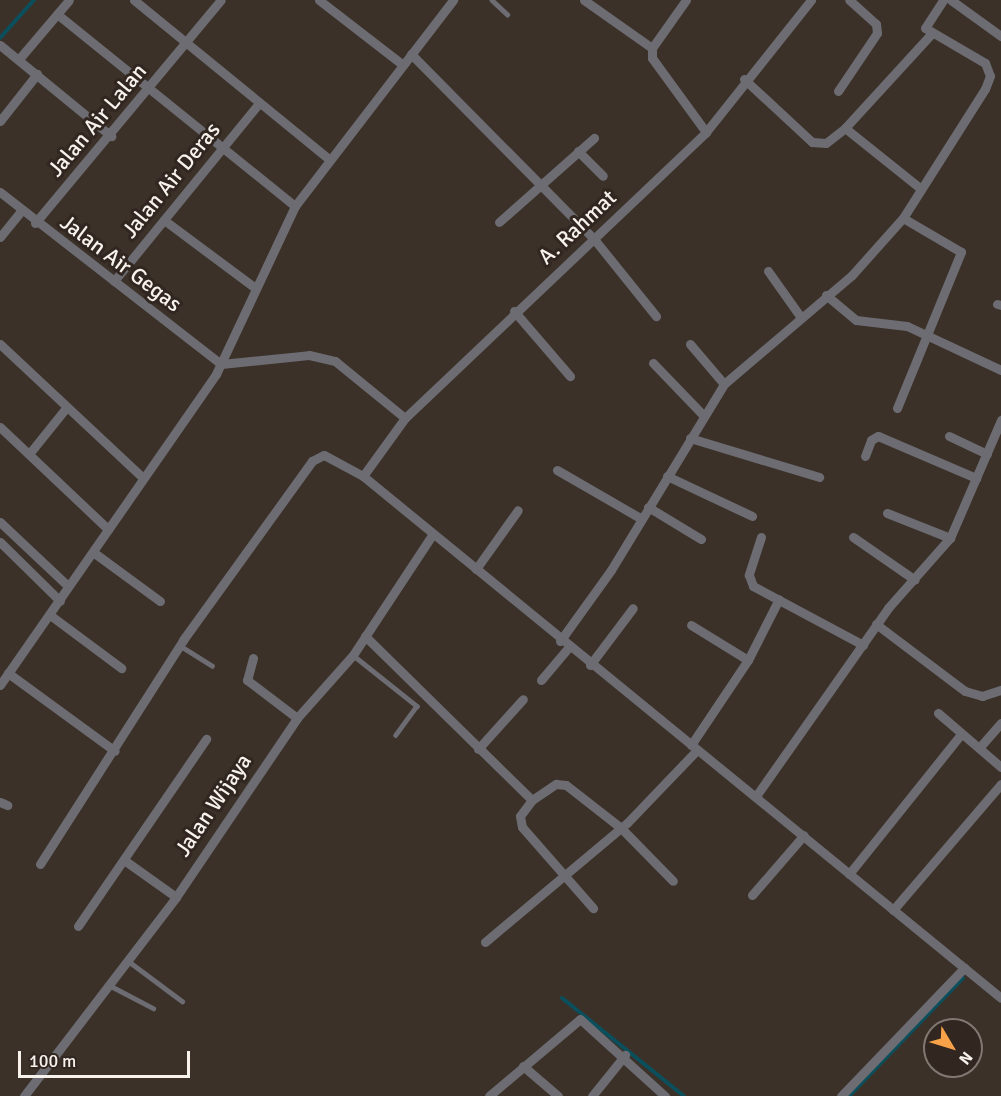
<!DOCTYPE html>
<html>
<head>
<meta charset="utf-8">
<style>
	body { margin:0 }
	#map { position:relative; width:1001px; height:1096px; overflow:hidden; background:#3b3129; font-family:Signika,sans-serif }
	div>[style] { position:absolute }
	.stream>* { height:4px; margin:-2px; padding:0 2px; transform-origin:2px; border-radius:2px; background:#0b4f5c }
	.lane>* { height:4.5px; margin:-2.25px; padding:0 2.25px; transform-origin:2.25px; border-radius:2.25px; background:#6c6c72 }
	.street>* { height:9px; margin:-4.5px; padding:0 4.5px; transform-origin:4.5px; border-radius:4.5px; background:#6c6c72 }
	span { translate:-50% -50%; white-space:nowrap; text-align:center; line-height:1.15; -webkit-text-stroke:6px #312720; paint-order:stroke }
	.street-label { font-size:22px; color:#f8f2ed }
	.north { position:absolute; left:923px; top:1018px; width:60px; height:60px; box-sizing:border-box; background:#312720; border:2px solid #817872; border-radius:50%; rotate:128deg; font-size:16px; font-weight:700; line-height:24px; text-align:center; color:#f8f2ed }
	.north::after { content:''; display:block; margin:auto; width:21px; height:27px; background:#f7a248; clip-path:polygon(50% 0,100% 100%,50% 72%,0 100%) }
	.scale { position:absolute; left:18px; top:1051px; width:172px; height:27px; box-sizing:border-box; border:3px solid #f8f2ed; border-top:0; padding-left:8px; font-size:18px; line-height:21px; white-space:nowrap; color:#f8f2ed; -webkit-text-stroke:4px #312720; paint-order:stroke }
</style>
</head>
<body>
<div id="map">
	<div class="stream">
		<div style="left:0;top:38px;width:51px;rotate:-48.2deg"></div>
		<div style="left:562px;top:998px;width:156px;rotate:38.8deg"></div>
		<div style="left:849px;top:1096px;width:164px;rotate:-46deg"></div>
	</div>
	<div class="lane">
		<div style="left:492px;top:0;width:21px;rotate:43deg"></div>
		<div style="left:179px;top:645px;width:39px;rotate:32deg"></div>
		<div style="left:353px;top:655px;width:82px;rotate:38.6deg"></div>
		<div style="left:417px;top:706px;width:36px;rotate:126deg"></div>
		<div style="left:127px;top:960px;width:69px;rotate:36.7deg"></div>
		<div style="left:109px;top:985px;width:50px;rotate:27.6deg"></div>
	</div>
	<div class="street">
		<div style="left:134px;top:0;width:253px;rotate:39.2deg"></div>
		<div style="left:319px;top:0;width:106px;rotate:37.7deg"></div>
		<div style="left:584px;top:0;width:83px;rotate:35.2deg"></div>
		<div style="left:686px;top:0;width:59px;rotate:125.3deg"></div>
		<div style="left:652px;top:48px;width:10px;rotate:90deg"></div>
		<div style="left:652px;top:58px;width:92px;rotate:53.9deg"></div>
		<div style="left:951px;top:0;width:62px;rotate:35.8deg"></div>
		<div style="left:57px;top:14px;width:306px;rotate:38.9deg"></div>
		<div style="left:0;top:45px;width:144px;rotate:39.3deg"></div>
		<div style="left:411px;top:54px;width:260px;rotate:45.3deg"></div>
		<div style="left:594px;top:239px;width:99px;rotate:51.2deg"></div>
		<div style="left:19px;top:59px;width:77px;rotate:-49.7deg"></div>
		<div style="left:744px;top:79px;width:93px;rotate:42.8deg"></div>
		<div style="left:812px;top:142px;width:14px;rotate:4deg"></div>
		<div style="left:826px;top:143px;width:24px;rotate:-38deg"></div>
		<div style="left:845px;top:128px;width:96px;rotate:38.7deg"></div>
		<div style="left:838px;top:91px;width:70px;rotate:-56.1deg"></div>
		<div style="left:877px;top:33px;width:9px;rotate:-96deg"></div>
		<div style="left:876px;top:24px;width:36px;rotate:-138deg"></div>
		<div style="left:0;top:121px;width:60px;rotate:-51.8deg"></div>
		<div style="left:845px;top:128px;width:127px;rotate:-47.5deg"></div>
		<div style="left:578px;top:151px;width:35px;rotate:45deg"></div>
		<div style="left:0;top:192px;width:280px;rotate:37.9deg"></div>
		<div style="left:221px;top:364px;width:88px;rotate:-5.8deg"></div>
		<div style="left:309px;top:355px;width:27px;rotate:13deg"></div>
		<div style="left:335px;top:361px;width:90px;rotate:39.2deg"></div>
		<div style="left:164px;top:220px;width:112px;rotate:36.7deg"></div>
		<div style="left:499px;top:222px;width:127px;rotate:-41.5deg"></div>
		<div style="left:35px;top:223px;width:290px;rotate:-50.2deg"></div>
		<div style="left:0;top:237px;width:33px;rotate:-51deg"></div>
		<div style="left:768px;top:271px;width:55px;rotate:54.6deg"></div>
		<div style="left:114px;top:281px;width:230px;rotate:-50.8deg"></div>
		<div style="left:826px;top:295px;width:39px;rotate:40deg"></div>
		<div style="left:856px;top:320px;width:51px;rotate:6.7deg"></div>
		<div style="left:907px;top:326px;width:104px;rotate:25.1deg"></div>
		<div style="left:997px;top:304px;width:4px;rotate:14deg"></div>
		<div style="left:514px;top:311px;width:86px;rotate:49.3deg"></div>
		<div style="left:0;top:344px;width:196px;rotate:43.1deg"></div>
		<div style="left:690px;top:344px;width:52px;rotate:49.6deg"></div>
		<div style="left:653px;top:363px;width:72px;rotate:46.1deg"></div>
		<div style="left:897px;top:408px;width:169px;rotate:-67.7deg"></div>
		<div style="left:961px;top:252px;width:67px;rotate:-149.6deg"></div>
		<div style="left:0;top:427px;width:149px;rotate:43.4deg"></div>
		<div style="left:949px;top:436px;width:42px;rotate:25.3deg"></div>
		<div style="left:690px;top:438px;width:135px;rotate:16.8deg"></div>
		<div style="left:29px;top:454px;width:59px;rotate:-51.2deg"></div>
		<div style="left:865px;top:456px;width:17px;rotate:-69deg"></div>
		<div style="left:871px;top:440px;width:8px;rotate:-30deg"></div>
		<div style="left:878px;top:436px;width:107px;rotate:23.2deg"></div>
		<div style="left:557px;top:470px;width:98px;rotate:30deg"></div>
		<div style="left:363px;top:476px;width:72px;rotate:-54.1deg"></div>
		<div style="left:405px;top:418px;width:415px;rotate:-43.5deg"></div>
		<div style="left:706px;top:132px;width:169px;rotate:-51.5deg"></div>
		<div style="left:667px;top:476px;width:94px;rotate:25.2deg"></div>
		<div style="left:648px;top:507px;width:62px;rotate:31.1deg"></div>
		<div style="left:887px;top:513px;width:68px;rotate:21.6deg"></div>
		<div style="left:0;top:522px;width:93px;rotate:43.3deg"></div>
		<div style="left:761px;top:537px;width:40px;rotate:108deg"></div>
		<div style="left:749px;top:575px;width:12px;rotate:70deg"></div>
		<div style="left:753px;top:586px;width:125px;rotate:28.2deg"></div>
		<div style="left:853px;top:537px;width:75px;rotate:34.7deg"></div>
		<div style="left:0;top:542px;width:84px;rotate:44.5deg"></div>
		<div style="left:93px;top:552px;width:83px;rotate:36.2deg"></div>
		<div style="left:476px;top:569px;width:72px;rotate:-54.6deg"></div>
		<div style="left:50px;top:615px;width:89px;rotate:36.7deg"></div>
		<div style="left:876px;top:624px;width:111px;rotate:37deg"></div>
		<div style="left:965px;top:691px;width:18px;rotate:16deg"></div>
		<div style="left:982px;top:696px;width:20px;rotate:-18deg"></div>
		<div style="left:691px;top:625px;width:67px;rotate:31.6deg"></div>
		<div style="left:365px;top:636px;width:234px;rotate:44.5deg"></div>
		<div style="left:532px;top:800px;width:20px;rotate:127deg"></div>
		<div style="left:520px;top:816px;width:11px;rotate:80deg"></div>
		<div style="left:522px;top:827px;width:108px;rotate:48.8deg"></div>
		<div style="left:560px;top:641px;width:87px;rotate:-54.3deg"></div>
		<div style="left:611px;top:570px;width:218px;rotate:-58.7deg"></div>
		<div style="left:724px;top:384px;width:168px;rotate:-40.4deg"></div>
		<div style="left:852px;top:275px;width:76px;rotate:-48.2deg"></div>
		<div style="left:903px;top:218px;width:153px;rotate:-57.6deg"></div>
		<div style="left:985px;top:89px;width:14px;rotate:-69deg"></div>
		<div style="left:990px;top:76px;width:14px;rotate:-111deg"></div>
		<div style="left:985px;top:63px;width:69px;rotate:-149.7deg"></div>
		<div style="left:925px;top:28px;width:33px;rotate:-57deg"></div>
		<div style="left:253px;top:658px;width:23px;rotate:105deg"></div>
		<div style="left:247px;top:680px;width:63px;rotate:37.2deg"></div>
		<div style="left:590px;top:665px;width:71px;rotate:-53deg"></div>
		<div style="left:8px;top:673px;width:132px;rotate:36.1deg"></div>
		<div style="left:541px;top:680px;width:42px;rotate:-49.8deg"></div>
		<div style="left:0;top:685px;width:379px;rotate:-55.2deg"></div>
		<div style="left:216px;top:374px;width:186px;rotate:-64.8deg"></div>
		<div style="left:295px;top:206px;width:260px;rotate:-52.5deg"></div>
		<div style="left:938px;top:713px;width:83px;rotate:40.6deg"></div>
		<div style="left:691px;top:745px;width:102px;rotate:-56.2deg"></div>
		<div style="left:748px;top:660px;width:68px;rotate:-63.1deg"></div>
		<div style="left:979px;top:748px;width:33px;rotate:-49deg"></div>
		<div style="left:478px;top:749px;width:67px;rotate:-48deg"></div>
		<div style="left:756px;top:796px;width:230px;rotate:-54.9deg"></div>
		<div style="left:888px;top:608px;width:94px;rotate:-48.5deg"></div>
		<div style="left:950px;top:538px;width:129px;rotate:-66.6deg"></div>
		<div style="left:532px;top:800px;width:29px;rotate:-34deg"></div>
		<div style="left:556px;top:784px;width:10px;rotate:6deg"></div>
		<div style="left:566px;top:785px;width:70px;rotate:38deg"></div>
		<div style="left:621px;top:828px;width:74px;rotate:45.5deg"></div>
		<div style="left:0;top:802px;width:8px;rotate:23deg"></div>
		<div style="left:124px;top:860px;width:64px;rotate:35.4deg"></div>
		<div style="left:40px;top:864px;width:266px;rotate:-57.4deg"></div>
		<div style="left:183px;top:640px;width:221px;rotate:-54.2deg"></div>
		<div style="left:312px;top:461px;width:13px;rotate:-27deg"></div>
		<div style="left:324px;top:455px;width:44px;rotate:28.3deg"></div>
		<div style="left:363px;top:476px;width:824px;rotate:39.29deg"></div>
		<div style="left:849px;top:874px;width:179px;rotate:-51.3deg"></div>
		<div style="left:752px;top:895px;width:79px;rotate:-49.1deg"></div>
		<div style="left:893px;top:910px;width:166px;rotate:-49.4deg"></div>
		<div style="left:78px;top:926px;width:227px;rotate:-55.6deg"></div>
		<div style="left:485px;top:942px;width:185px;rotate:-40deg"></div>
		<div style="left:627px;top:823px;width:101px;rotate:-46.2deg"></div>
		<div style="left:523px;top:1066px;width:46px;rotate:40.6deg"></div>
		<div style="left:24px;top:1096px;width:250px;rotate:-52.6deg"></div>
		<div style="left:176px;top:897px;width:216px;rotate:-55.9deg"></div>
		<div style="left:297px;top:718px;width:84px;rotate:-48.4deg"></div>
		<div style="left:353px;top:655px;width:144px;rotate:-56.6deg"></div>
		<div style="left:489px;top:1096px;width:119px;rotate:-40.2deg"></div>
		<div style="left:580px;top:1019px;width:115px;rotate:42.2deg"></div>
		<div style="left:592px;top:1096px;width:53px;rotate:-51.2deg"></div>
		<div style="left:841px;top:1096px;width:178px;rotate:-46.1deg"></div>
	</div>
	<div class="street-label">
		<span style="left:97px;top:120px;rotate:-50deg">Jalan Air Lalan</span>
		<span style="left:171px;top:180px;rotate:-51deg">Jalan Air Deras</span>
		<span style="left:577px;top:227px;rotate:-43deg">A. Rahmat</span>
		<span style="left:121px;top:263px;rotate:37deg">Jalan Air Gegas</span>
		<span style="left:213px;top:805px;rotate:-56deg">Jalan Wijaya</span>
	</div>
	<div class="north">N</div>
	<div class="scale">100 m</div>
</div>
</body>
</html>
